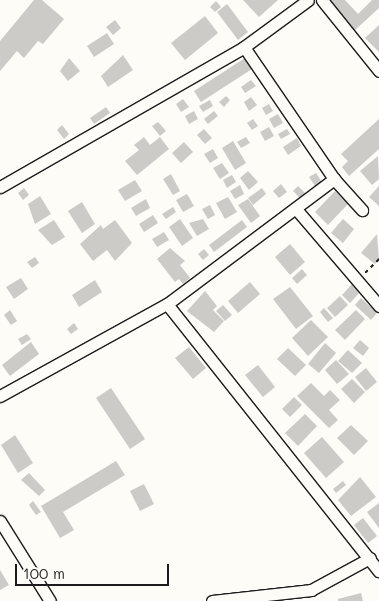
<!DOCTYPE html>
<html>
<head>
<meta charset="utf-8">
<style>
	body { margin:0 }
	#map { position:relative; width:379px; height:601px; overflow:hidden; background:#fdfcf7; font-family:Mali,sans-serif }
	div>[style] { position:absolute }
	.building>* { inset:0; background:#cccbc8 }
	.path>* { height:2px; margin-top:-1px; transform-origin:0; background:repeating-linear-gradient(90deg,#1c1c1c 0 4px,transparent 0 8px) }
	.roads { filter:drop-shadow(1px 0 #1c1c1c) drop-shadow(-1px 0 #1c1c1c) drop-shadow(0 1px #1c1c1c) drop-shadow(0 -1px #1c1c1c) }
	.street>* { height:11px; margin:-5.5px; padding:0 5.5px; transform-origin:5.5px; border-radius:5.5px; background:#fdfcf7 }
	span { translate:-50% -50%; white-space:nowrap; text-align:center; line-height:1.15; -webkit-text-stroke:4px #fdfcf7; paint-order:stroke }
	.scale { position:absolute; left:15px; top:564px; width:154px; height:22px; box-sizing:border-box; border:2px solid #1c1c1c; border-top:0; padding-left:6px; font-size:15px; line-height:18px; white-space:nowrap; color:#1c1c1c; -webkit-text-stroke:4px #fdfcf7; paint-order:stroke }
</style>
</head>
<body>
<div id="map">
	<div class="building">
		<div style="clip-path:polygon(34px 0,42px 0,64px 19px,43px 44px,38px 41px,24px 58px,17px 51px,0 71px,0 41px)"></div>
		<div style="clip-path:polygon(243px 0,278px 0,259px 17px)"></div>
		<div style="clip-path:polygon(326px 0,345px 0,358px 14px,372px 0,379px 0,379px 8px,354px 31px)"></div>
		<div style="clip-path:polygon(216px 1px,221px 7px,215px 12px,210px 7px)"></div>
		<div style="clip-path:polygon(227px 4px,248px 32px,238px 40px,217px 12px)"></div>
		<div style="clip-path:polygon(205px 16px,218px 33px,185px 60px,171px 43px)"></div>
		<div style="clip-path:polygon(115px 20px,121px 28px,113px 35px,106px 27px)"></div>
		<div style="clip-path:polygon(379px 25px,379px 52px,365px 38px)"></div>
		<div style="clip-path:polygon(107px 33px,114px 44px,94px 57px,87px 46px)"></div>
		<div style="clip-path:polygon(123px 55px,133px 70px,108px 87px,101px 76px)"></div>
		<div style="clip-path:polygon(69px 58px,80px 71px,68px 81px,60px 71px)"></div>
		<div style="clip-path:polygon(245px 58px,252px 69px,201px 102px,194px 91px)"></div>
		<div style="clip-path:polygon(251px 80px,256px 86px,245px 93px,241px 87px)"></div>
		<div style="clip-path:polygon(226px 96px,230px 100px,224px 107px,219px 102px)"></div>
		<div style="clip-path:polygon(251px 97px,257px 105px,249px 111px,244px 102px)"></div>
		<div style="clip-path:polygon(183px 99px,189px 107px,181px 112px,176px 104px)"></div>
		<div style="clip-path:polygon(210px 100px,213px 106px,203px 112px,199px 106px)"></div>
		<div style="clip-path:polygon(269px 104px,273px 111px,266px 115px,262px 108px)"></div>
		<div style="clip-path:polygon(106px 107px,110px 113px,94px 124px,90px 118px)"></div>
		<div style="clip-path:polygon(194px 111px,198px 119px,189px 124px,185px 116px)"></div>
		<div style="clip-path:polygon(214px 111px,218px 116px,208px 124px,204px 119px)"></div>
		<div style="clip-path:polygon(278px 114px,283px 123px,274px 128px,269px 119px)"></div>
		<div style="clip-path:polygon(253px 119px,258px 126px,252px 130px,247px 123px)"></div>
		<div style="clip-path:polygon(379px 119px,379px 149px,349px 176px,342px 167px,348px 161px,341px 154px)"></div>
		<div style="clip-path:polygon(158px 122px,166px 131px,160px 136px,152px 126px)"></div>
		<div style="clip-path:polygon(62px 125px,69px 134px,64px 139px,57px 130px)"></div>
		<div style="clip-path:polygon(269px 127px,274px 136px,265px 141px,260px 132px)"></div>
		<div style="clip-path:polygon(204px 129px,212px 138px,205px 144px,197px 135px)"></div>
		<div style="clip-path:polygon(287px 129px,290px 134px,281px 139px,278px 134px)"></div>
		<div style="clip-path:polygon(144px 137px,150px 145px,160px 137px,169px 149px,137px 175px,125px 161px,139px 150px,134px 145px)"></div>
		<div style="clip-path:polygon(246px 137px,250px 143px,241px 148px,237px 142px)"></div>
		<div style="clip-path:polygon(297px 138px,301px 146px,288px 155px,283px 147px)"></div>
		<div style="clip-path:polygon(233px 141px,246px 163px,235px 170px,222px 148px)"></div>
		<div style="clip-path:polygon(184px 142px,193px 152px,181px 163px,172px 153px)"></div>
		<div style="clip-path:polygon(213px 149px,218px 158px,210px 163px,204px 154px)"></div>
		<div style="clip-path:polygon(378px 156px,379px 179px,372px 185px,360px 171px)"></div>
		<div style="clip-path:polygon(222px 163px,229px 173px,220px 179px,213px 168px)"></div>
		<div style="clip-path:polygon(248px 171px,258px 182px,249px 190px,240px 178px)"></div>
		<div style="clip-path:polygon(316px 173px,322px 182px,315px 186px,309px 177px)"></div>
		<div style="clip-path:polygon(171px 174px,180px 191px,173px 195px,163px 179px)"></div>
		<div style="clip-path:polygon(232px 175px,236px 182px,227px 188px,223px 180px)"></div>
		<div style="clip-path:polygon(135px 180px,142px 191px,125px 201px,118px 190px)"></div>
		<div style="clip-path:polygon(281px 184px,287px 192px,279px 198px,273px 191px)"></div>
		<div style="clip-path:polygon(240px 185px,244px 194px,235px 199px,230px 191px)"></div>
		<div style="clip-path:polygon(298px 186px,305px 193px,300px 198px,293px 191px)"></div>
		<div style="clip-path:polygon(379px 186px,379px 206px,369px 197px)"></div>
		<div style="clip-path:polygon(24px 188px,29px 195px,23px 200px,18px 193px)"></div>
		<div style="clip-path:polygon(262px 188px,266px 194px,253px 205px,248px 198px)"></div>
		<div style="clip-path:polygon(335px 191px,348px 204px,328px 225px,315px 212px)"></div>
		<div style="clip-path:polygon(187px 194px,194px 206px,183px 212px,176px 200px)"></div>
		<div style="clip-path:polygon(40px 196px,51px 214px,35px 224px,28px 204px)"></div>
		<div style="clip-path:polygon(228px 197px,237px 212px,225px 219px,216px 203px)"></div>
		<div style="clip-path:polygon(146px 199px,150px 208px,136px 216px,131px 208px)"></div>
		<div style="clip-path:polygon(248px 199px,260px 216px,251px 223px,238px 205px)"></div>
		<div style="clip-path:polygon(82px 202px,95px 224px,82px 233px,68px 211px)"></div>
		<div style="clip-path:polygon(210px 205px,215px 215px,208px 219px,202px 209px)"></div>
		<div style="clip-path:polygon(173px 207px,176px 212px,166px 219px,162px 214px)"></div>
		<div style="clip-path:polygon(153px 215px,158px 223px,144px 232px,139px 224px)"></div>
		<div style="clip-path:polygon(180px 219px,193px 238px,182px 246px,169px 227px)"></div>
		<div style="clip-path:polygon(203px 219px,209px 229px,197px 236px,189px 223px)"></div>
		<div style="clip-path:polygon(343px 219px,354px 229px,343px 243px,331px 233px)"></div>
		<div style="clip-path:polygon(54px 220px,65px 237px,52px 245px,38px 230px)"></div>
		<div style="clip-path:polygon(115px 220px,132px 243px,115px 261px,107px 250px,93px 261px,80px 244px,101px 225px,103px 229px)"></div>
		<div style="clip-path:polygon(242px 220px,247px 227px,214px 252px,209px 245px)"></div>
		<div style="clip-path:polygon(164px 232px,169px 240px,157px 247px,152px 239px)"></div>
		<div style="clip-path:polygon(377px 234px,379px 260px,375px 264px,361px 253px)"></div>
		<div style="clip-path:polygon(290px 244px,305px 262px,290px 275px,275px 257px)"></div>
		<div style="clip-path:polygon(170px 248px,185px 261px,180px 265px,190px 278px,183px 284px,179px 279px,175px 282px,157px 259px)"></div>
		<div style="clip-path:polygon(204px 249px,209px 255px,203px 260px,198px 254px)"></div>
		<div style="clip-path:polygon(35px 257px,39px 263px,32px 268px,27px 262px)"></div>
		<div style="clip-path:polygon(302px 269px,307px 275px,297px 284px,292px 278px)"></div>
		<div style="clip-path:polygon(21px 278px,28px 289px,14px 299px,6px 287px)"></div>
		<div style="clip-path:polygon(95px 280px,102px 292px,79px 307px,72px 295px)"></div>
		<div style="clip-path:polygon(250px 282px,260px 294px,238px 313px,228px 301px)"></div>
		<div style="clip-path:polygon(352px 284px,360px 292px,350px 303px,342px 295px)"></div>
		<div style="clip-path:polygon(290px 287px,313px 316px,296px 329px,273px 299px)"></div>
		<div style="clip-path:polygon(205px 291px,217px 306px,213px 310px,224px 321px,214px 332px,187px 311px)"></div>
		<div style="clip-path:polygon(340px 296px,348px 305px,335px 317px,327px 308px)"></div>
		<div style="clip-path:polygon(361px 298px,377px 313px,371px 320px,355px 305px)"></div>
		<div style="clip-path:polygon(223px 305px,232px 315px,225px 321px,216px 311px)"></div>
		<div style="clip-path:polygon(324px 308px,333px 318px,328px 322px,320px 312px)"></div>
		<div style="clip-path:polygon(10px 310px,17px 321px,11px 325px,4px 315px)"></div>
		<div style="clip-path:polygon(356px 310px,365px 319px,345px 340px,335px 330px)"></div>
		<div style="clip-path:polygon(311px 320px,328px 337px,308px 356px,292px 338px)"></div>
		<div style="clip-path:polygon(74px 323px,78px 329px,71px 334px,67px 329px)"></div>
		<div style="clip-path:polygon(27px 334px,31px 339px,22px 345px,18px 339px)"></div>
		<div style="clip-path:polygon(360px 340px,369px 348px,363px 356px,353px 348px)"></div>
		<div style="clip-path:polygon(31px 342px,39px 354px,10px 376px,2px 365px)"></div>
		<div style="clip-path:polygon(325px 343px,336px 353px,319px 373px,308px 364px)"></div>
		<div style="clip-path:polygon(189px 347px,206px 368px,193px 379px,175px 358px)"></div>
		<div style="clip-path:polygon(288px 348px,306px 365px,295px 376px,277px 359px)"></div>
		<div style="clip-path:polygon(348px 350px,362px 363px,352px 373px,338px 361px)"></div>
		<div style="clip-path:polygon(336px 360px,349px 374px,337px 384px,325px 370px)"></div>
		<div style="clip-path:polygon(258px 365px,275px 387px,263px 397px,245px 375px)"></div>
		<div style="clip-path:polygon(366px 368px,377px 382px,366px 391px,355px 377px)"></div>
		<div style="clip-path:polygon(352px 379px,365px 392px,354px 403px,341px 389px)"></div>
		<div style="clip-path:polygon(311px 383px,324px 396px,330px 390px,340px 400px,329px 410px,338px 420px,329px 428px,297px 396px)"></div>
		<div style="clip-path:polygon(111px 388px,145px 439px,130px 449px,96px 398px)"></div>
		<div style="clip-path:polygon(294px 397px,302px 405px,290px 417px,282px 409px)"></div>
		<div style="clip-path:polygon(305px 414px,317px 426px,298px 446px,285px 433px)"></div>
		<div style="clip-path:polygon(351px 425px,368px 441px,354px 455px,337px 438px)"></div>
		<div style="clip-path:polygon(15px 435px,33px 463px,18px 473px,1px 445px)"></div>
		<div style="clip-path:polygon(322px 437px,344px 462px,326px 478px,304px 453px)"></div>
		<div style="clip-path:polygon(116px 461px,125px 475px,63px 512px,74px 530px,60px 538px,41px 506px)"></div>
		<div style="clip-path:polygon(29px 473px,45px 490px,39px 496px,21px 480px)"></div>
		<div style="clip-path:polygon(360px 477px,376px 497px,351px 516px,338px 500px)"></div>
		<div style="clip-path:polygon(343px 481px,346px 485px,336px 493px,333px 489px)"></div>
		<div style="clip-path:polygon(144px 484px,154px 504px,140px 511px,130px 491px)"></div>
		<div style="clip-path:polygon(33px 501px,41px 512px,36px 515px,29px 505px)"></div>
		<div style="clip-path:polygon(379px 503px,379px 528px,367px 512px)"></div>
		<div style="clip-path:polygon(363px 518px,377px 536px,368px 543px,354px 525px)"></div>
		<div style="clip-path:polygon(0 570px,9px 585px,0 590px)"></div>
		<div style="clip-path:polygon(361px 593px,363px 601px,338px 601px,338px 599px)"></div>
	</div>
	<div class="path">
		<div style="left:365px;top:273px;width:20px;rotate:-45deg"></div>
	</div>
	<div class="roads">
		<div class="street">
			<div style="left:322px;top:0;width:91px;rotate:51.2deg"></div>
			<div style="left:244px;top:47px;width:160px;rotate:55.7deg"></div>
			<div style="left:334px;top:179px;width:42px;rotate:47.9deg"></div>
			<div style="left:0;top:187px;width:281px;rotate:-29.8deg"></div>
			<div style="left:244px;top:47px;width:79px;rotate:-36.3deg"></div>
			<div style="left:296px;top:209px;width:128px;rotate:49.4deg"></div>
			<div style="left:167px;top:304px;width:341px;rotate:51.6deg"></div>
			<div style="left:0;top:396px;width:191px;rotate:-28.9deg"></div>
			<div style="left:167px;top:304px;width:209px;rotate:-36.8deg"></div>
			<div style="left:0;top:521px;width:94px;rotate:58deg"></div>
			<div style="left:212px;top:601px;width:100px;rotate:-6.3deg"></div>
			<div style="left:311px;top:590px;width:67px;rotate:-28.5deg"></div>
		</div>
	</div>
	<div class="scale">100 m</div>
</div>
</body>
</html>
